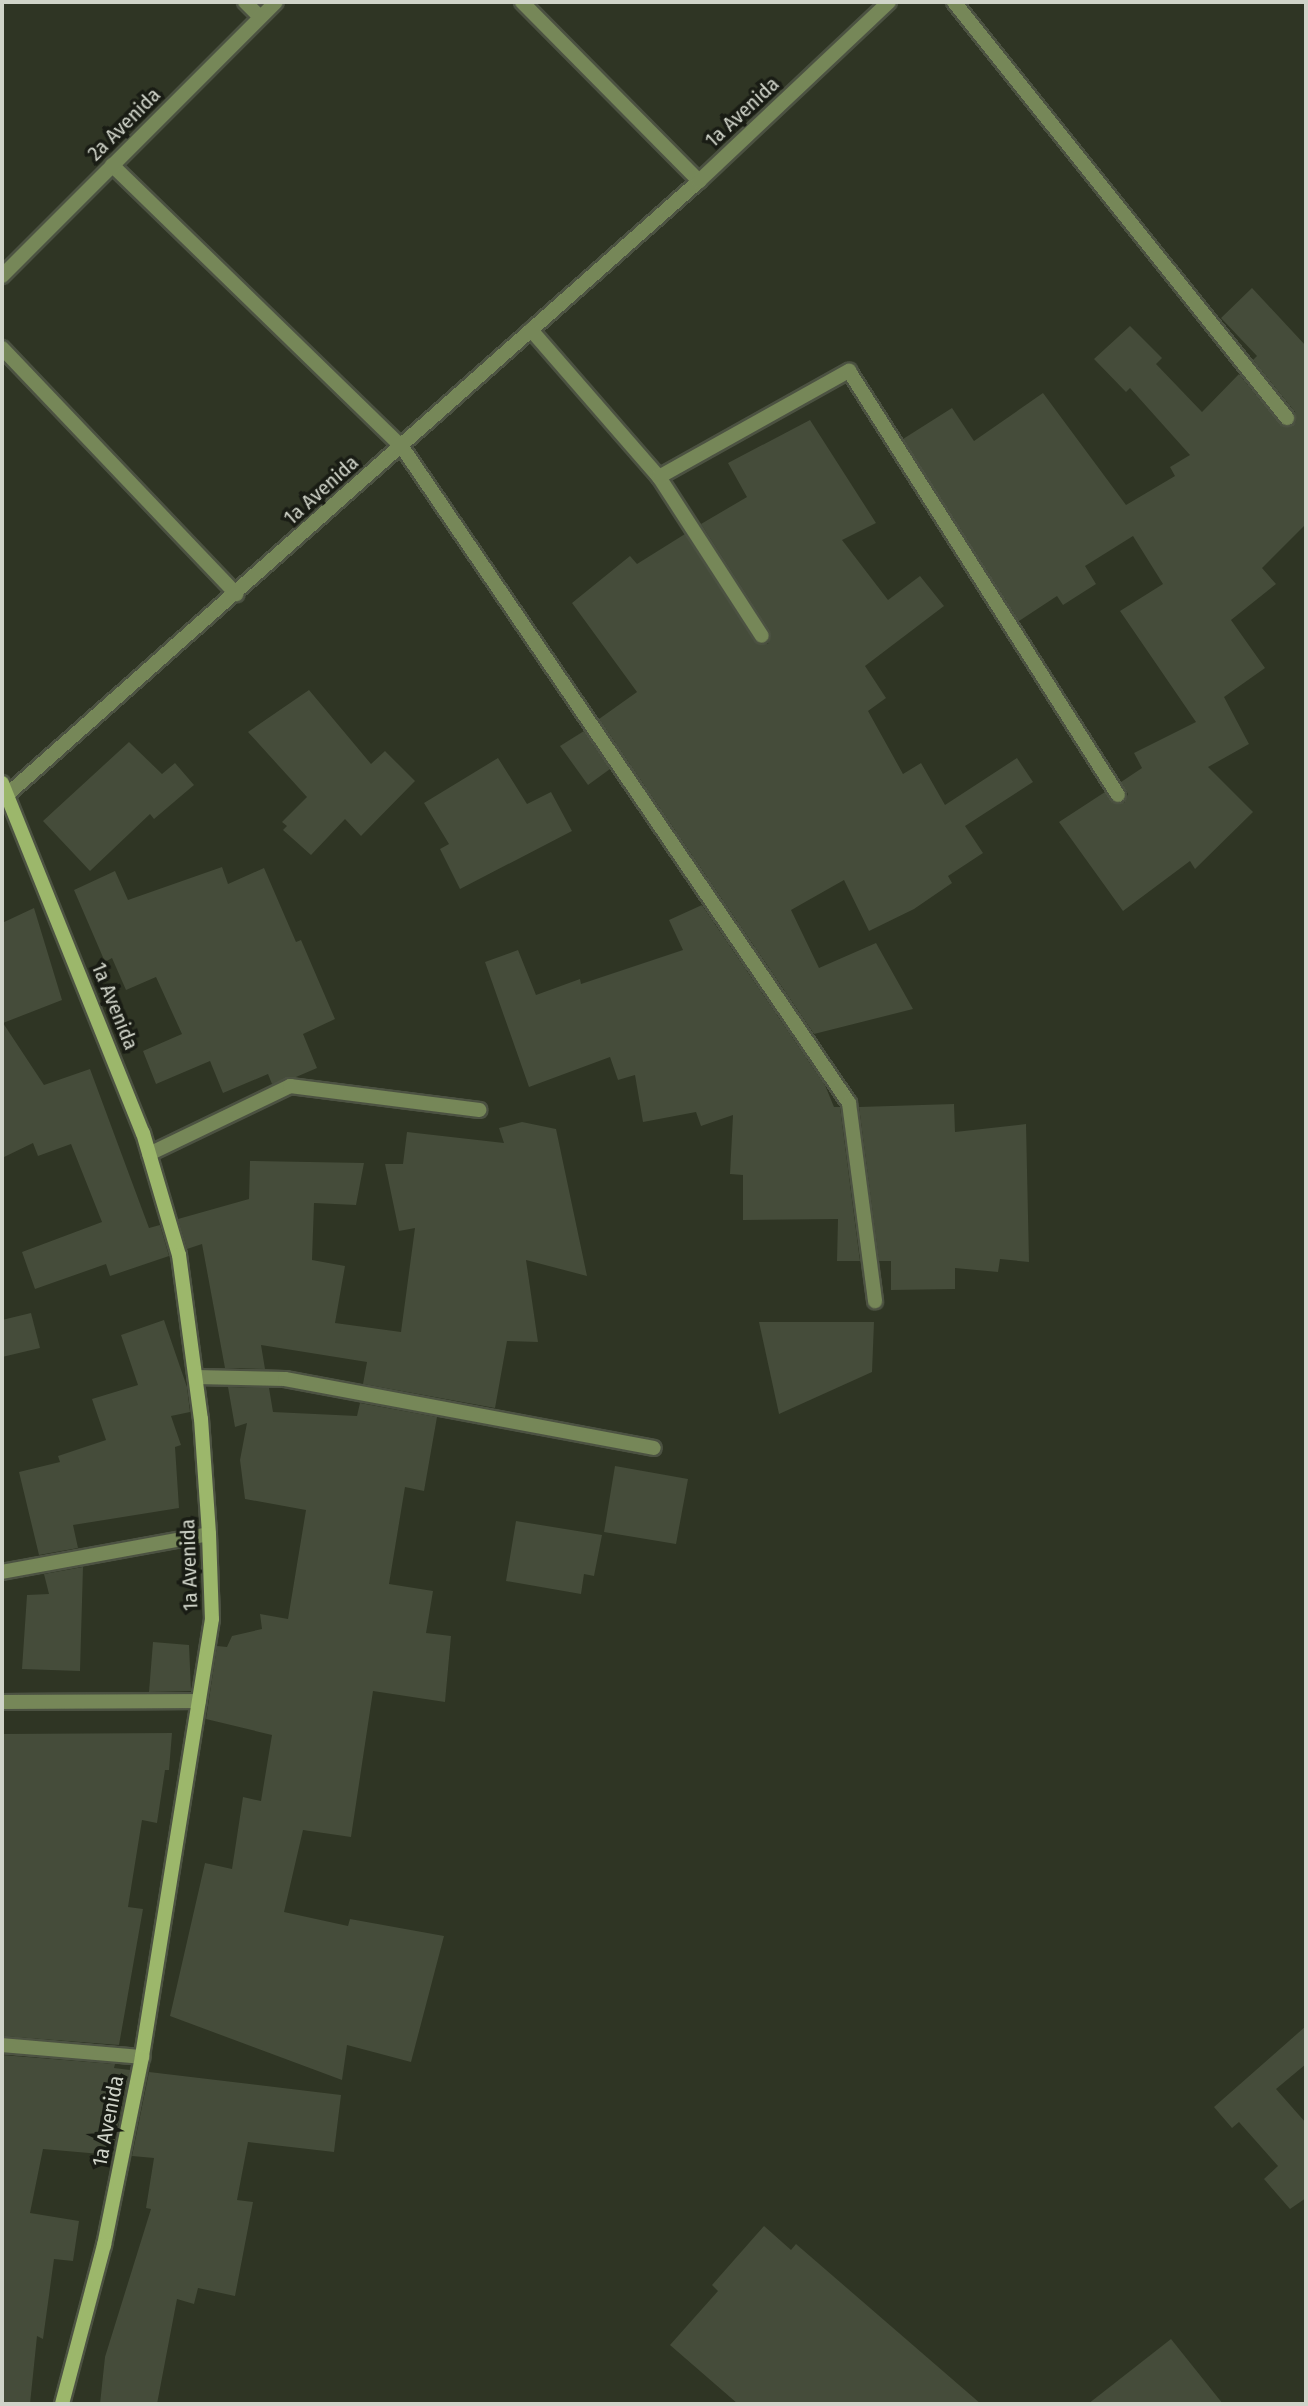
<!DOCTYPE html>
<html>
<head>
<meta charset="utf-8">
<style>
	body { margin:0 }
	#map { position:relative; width:1308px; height:2406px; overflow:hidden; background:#2f3524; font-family:"Fira Sans Condensed",sans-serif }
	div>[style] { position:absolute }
	.building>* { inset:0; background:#454c3a }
	.roads { filter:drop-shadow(2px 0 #4c5242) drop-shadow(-2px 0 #4c5242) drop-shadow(0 2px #4c5242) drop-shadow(0 -2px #4c5242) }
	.street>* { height:14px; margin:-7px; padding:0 7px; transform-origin:7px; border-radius:7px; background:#768758 }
	.secondary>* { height:14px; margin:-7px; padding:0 7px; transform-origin:7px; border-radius:7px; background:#9cb76b }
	span { translate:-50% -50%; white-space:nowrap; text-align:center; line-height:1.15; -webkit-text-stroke:7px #191c14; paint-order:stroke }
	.street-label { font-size:21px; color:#d0d4c9 }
	.frame { position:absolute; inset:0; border:4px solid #d0d4c9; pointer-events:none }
</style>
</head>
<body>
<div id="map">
	<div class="building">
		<div style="clip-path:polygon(1252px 288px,1306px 346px,1306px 524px,1262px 568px,1276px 584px,1231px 620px,1265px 668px,1224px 697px,1249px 744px,1208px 767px,1253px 812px,1195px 869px,1190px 861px,1123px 911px,1059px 822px,1105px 792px,1113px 803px,1124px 803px,1128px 794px,1121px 782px,1142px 768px,1134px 753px,1196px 722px,1120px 611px,1163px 584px,1133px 536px,1085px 566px,1096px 584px,1063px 605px,1057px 596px,1019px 621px,903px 439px,952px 408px,974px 441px,1043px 393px,1126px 505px,1175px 476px,1170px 467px,1190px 455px,1130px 388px,1126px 392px,1094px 359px,1130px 326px,1162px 358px,1156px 364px,1202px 412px,1239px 374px,1280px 424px,1289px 427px,1296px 422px,1295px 412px,1253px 360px,1257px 356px,1221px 318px)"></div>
		<div style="clip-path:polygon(810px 420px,876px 523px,842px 540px,888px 600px,920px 576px,944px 606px,865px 666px,886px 698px,868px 711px,903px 774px,921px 763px,945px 805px,1017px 758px,1033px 782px,965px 826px,983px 853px,948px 876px,952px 883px,914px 909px,869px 931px,844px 880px,791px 910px,819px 968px,876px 943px,913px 1009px,814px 1034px,599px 719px,637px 692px,572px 603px,630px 556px,637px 564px,685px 534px,754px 641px,768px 644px,770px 631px,701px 524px,747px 497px,728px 463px)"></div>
		<div style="clip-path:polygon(309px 690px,371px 764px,385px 751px,415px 781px,361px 836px,345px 819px,311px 855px,283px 830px,287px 826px,282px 822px,307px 797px,248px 732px)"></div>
		<div style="clip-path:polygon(584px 731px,610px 769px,588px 785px,560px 746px)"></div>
		<div style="clip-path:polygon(129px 742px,162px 774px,175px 763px,194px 785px,154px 819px,150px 814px,90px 871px,43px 821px)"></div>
		<div style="clip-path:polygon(498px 758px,527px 804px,551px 792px,572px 831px,460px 889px,440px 849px,449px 844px,424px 803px)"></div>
		<div style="clip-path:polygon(222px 867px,228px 884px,264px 868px,296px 942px,301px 940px,335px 1019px,303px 1034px,317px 1068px,296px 1077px,272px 1084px,268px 1074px,223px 1093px,210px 1061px,156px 1084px,143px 1051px,182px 1034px,156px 977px,126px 990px,112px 958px,105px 962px,74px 890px,115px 871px,128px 900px)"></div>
		<div style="clip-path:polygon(702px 905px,825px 1085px,834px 1107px,840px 1107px,860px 1261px,837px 1261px,838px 1219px,743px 1220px,743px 1175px,730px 1174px,733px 1115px,701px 1126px,696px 1112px,643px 1122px,635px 1075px,618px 1080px,610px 1057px,529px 1087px,485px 962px,518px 950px,536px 995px,580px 979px,581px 984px,683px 950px,669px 920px)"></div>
		<div style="clip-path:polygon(34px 908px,62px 1000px,3px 1023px,44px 1085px,90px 1069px,149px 1228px,160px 1225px,169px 1256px,110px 1276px,106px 1264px,35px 1289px,22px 1252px,102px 1222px,71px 1144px,38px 1156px,33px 1143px,2px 1158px,2px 923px)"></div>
		<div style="clip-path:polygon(954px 1104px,955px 1132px,1026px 1124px,1029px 1262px,1000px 1259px,998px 1272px,955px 1268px,955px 1289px,891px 1290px,891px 1261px,879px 1261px,859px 1107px)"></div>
		<div style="clip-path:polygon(522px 1122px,556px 1129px,587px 1276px,526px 1260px,538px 1342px,507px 1341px,495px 1408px,363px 1384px,367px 1362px,261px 1345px,265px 1369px,225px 1368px,202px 1244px,187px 1249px,178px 1219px,249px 1199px,250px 1161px,364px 1163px,356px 1205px,314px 1203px,312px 1260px,345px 1266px,335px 1323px,401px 1332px,415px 1228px,399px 1231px,385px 1164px,403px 1164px,407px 1132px,504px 1143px,499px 1128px)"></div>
		<div style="clip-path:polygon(31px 1313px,40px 1348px,2px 1357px,2px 1320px)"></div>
		<div style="clip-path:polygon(164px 1320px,187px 1387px,190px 1412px,171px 1416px,181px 1445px,175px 1447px,179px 1508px,73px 1525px,78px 1548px,39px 1555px,19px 1472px,60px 1462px,58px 1456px,106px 1440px,92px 1399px,138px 1385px,121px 1335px)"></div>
		<div style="clip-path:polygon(759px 1322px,874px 1322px,872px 1372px,779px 1414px)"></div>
		<div style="clip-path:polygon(228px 1387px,269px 1388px,273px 1412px,357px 1416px,360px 1403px,437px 1417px,424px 1491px,405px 1487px,389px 1584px,433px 1591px,426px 1633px,451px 1636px,445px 1702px,373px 1691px,351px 1837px,303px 1830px,284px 1912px,348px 1926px,350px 1919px,444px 1936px,411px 2062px,347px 2045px,342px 2080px,170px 2016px,205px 1863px,232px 1869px,243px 1797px,261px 1801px,272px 1735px,206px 1719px,217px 1646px,227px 1647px,232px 1636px,262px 1629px,260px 1614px,288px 1619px,306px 1510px,245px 1499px,240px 1460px,247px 1423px,235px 1427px)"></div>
		<div style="clip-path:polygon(615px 1466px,688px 1479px,676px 1544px,604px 1532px)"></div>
		<div style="clip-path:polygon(516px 1521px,602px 1535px,594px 1576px,584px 1574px,581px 1594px,506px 1581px)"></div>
		<div style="clip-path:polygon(83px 1567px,80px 1671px,22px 1669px,27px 1595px,49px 1594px,44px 1574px)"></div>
		<div style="clip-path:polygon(153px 1642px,189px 1645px,191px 1691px,149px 1692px)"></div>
		<div style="clip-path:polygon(172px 1733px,169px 1770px,165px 1770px,157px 1823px,142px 1820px,128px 1907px,143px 1909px,119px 2045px,2px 2036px,2px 1734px)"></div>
		<div style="clip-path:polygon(1306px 2026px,1306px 2064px,1276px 2089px,1306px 2123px,1306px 2198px,1290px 2209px,1264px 2179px,1278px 2166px,1239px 2122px,1232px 2128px,1214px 2107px)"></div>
		<div style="clip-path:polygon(2px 2055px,115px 2064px,114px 2068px,130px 2070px,112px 2155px,43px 2149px,30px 2213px,79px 2221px,73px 2261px,54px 2259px,43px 2339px,37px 2336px,30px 2404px,2px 2404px)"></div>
		<div style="clip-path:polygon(149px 2072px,341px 2095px,334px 2152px,248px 2142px,237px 2200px,253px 2202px,235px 2296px,198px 2288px,194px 2304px,177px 2299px,157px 2404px,100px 2404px,105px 2357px,151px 2209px,146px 2208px,154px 2158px,132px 2156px)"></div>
		<div style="clip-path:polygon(764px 2226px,791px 2250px,796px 2244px,981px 2404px,738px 2404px,670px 2345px,718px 2291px,712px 2285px)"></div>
		<div style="clip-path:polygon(1171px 2339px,1223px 2404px,1088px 2404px)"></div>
	</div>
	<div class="roads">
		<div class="street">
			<div style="left:245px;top:2px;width:21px;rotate:45deg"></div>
			<div style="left:522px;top:2px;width:252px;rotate:45.3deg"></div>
			<div style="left:954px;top:2px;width:533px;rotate:51.32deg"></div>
			<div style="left:112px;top:165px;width:405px;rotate:44.2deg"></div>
			<div style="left:402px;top:447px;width:794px;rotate:55.73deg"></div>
			<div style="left:849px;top:1103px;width:200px;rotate:82.5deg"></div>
			<div style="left:2px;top:276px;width:387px;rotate:-45deg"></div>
			<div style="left:531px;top:330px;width:195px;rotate:49deg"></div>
			<div style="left:659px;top:477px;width:189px;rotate:57.1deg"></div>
			<div style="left:2px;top:348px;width:340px;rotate:46.4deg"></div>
			<div style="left:659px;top:477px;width:218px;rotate:-29.2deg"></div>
			<div style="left:849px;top:371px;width:502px;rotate:57.61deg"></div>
			<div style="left:9px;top:793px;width:922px;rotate:-41.57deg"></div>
			<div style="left:699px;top:181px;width:261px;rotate:-43.3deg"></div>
			<div style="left:149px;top:1154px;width:157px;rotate:-25.7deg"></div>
			<div style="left:290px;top:1086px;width:191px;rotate:7.2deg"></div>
			<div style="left:196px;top:1377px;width:89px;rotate:1.3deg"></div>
			<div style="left:285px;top:1379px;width:375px;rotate:10.6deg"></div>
			<div style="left:2px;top:1572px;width:210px;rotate:-10.4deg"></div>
			<div style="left:2px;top:1702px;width:197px;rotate:-0.3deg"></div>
			<div style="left:2px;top:2045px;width:141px;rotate:4.9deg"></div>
		</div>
		<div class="secondary">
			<div style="left:2px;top:783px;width:377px;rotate:68.1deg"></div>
			<div style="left:143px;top:1133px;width:127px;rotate:73.6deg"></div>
			<div style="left:179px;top:1255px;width:165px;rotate:82.4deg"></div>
			<div style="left:201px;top:1419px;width:115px;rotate:86deg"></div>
			<div style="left:209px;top:1534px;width:85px;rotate:88deg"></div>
			<div style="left:212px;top:1619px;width:444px;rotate:99.1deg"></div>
			<div style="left:142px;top:2057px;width:192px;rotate:101.4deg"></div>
			<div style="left:104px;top:2245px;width:164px;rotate:104.8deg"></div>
		</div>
	</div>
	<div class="street-label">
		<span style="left:742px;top:112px;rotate:-43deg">1a Avenida</span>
		<span style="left:124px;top:124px;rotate:-45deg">2a Avenida</span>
		<span style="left:321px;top:490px;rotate:-42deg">1a Avenida</span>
		<span style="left:115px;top:1006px;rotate:68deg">1a Avenida</span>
		<span style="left:189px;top:1565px;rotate:-92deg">1a Avenida</span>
		<span style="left:108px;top:2121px;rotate:-79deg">1a Avenida</span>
	</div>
	<div class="frame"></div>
</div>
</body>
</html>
